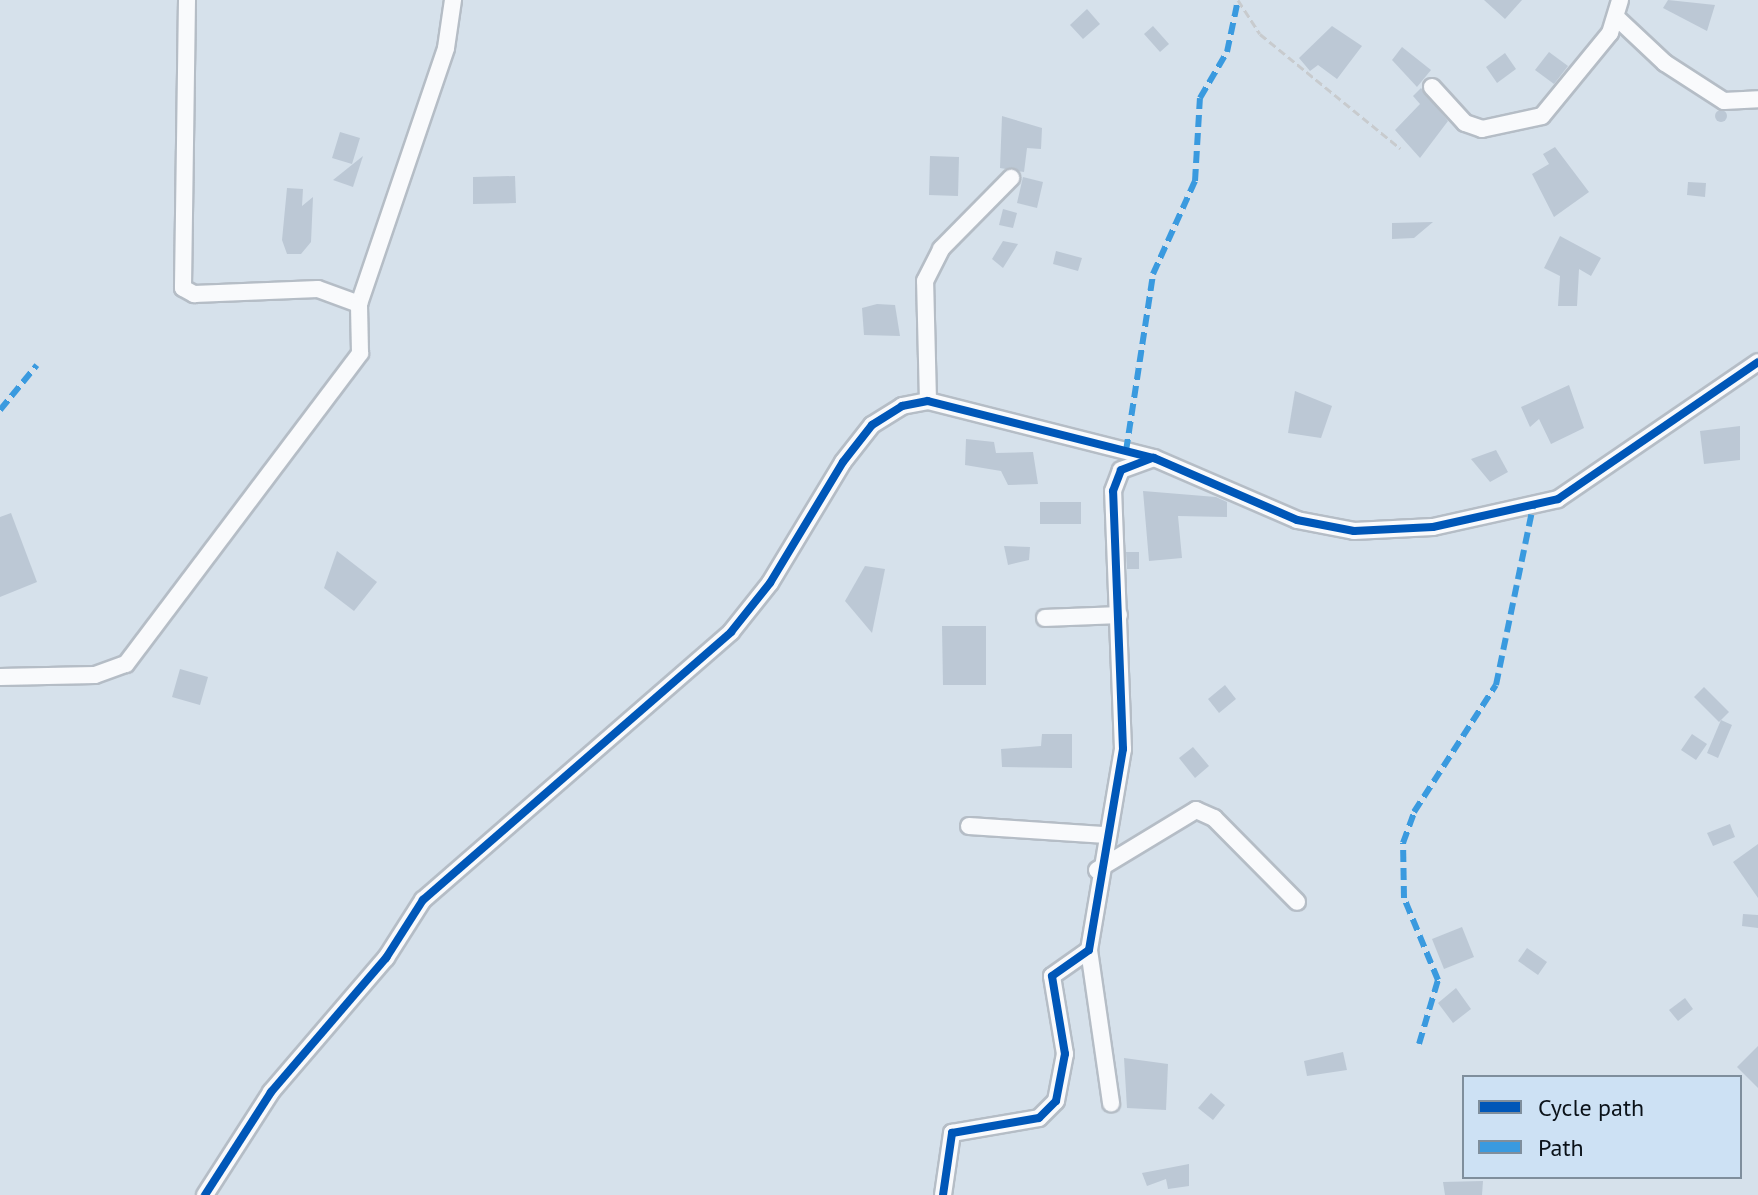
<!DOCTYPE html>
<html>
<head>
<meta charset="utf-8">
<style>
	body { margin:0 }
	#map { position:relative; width:1758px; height:1195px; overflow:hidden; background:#d6e1eb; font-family:"PT Sans",sans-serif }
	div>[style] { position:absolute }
	.building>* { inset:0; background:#bcc8d5 }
	.round { border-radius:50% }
	.path>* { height:3px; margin-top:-1.5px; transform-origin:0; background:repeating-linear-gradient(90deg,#c8cbce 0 8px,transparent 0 12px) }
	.roads { filter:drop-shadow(2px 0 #b5bdc6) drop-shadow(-2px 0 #b5bdc6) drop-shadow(0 2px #b5bdc6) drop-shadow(0 -2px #b5bdc6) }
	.minor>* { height:16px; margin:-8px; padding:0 8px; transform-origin:8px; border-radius:8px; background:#f9fafc }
	.quiet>* { height:6px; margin-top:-3px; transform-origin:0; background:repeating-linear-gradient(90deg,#3a9adf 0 12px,transparent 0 18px) }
	.cycleway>* { height:8px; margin:-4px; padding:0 4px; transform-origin:4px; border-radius:4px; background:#0057b8 }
	span { translate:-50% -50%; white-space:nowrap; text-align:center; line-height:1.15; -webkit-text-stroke:7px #cde1f4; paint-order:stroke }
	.legend { position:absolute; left:1462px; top:1075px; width:280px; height:104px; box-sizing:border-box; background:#cde1f4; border:2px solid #7f8e9c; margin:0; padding:10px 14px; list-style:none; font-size:24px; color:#0b1219 }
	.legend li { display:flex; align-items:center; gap:16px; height:40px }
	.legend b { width:40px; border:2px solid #7f8e9c }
</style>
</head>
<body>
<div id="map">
	<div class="building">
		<div style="clip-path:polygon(1484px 0,1522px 0,1505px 19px)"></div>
		<div style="clip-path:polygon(1668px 0,1715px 5px,1707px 31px,1663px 8px)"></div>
		<div style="clip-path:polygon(1087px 9px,1100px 24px,1083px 39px,1070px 25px)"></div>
		<div style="clip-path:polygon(1153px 26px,1169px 44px,1160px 52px,1144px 34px)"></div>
		<div style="clip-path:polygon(1332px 26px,1362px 46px,1337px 79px,1318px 65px,1310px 71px,1299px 58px)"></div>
		<div style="clip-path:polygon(1402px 47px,1431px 70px,1417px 87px,1392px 60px)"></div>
		<div style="clip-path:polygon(1549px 52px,1568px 66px,1554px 84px,1535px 70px)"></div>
		<div style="clip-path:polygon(1505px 53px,1516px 69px,1497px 83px,1486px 67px)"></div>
		<div style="clip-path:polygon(1421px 88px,1448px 121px,1420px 158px,1395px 130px,1420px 104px,1413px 96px)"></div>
		<div class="round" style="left:1715px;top:110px;width:12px;height:12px"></div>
		<div style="clip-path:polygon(1002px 116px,1042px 128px,1041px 149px,1027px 148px,1024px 172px,1000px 168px)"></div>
		<div style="clip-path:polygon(340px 132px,360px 138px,352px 164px,332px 158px)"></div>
		<div style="clip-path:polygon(1555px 147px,1589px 192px,1554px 217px,1532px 174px,1549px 164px,1543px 154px)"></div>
		<div style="clip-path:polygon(363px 156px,353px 187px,333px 180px)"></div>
		<div style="clip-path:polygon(930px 156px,959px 157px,958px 196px,929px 195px)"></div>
		<div style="clip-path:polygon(515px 176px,516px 203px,473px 204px,473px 177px)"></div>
		<div style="clip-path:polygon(1023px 177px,1043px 182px,1037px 208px,1017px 203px)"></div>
		<div style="clip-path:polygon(1688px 182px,1706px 183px,1705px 197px,1687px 195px)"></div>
		<div style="clip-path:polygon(287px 188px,303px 189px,302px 206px,313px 197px,311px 242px,301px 254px,287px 254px,282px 240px)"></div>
		<div style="clip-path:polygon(1003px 209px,1017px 213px,1013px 228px,999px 225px)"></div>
		<div style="clip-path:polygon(1433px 222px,1414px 238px,1392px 239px,1392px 223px)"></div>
		<div style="clip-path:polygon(1560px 236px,1601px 258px,1591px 276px,1579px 269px,1577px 306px,1558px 306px,1560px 276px,1544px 268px)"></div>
		<div style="clip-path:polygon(1003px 241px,1018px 244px,1003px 268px,992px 259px)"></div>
		<div style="clip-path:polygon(1056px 251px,1082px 258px,1078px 271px,1053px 264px)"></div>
		<div style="clip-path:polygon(877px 304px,895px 305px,900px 336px,864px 335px,862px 308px)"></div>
		<div style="clip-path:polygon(1569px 385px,1584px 428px,1551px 444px,1539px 419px,1530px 427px,1521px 407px)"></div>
		<div style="clip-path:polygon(1295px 391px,1332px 406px,1321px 438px,1288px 433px)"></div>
		<div style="clip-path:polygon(1740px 426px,1740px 460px,1704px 464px,1700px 431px)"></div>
		<div style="clip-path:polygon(966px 439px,994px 442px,996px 453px,1033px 452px,1038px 484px,1008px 485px,1001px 471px,965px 465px)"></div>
		<div style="clip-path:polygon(1496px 450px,1508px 472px,1490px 482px,1471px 459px)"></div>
		<div style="clip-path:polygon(1143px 491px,1216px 497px,1227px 502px,1227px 517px,1178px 516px,1182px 558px,1149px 561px)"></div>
		<div style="clip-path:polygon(1040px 502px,1081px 502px,1081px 524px,1040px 524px)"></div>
		<div style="clip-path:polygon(11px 513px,37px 582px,0 597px,0 517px)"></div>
		<div style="clip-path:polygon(1004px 546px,1030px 547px,1029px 560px,1008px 565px)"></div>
		<div style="clip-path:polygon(337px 551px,377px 582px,354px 611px,324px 588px)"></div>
		<div style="clip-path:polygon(1126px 552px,1139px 552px,1139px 569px,1127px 569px)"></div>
		<div style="clip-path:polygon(865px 566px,885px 569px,872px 633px,845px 601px)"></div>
		<div style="clip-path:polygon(942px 626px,986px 626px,986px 685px,943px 685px)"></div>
		<div style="clip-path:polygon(180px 669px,208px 677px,200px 705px,172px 697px)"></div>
		<div style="clip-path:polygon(1225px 685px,1236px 699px,1219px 713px,1208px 699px)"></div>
		<div style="clip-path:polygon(1704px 687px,1729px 712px,1719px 722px,1694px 697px)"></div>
		<div style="clip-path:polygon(1721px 720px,1732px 725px,1718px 758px,1707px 753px)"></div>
		<div style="clip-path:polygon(1042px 734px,1072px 734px,1072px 768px,1002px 767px,1001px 749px,1041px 746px)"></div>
		<div style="clip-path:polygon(1692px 734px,1707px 744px,1696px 760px,1681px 750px)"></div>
		<div style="clip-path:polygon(1193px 747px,1209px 766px,1195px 778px,1179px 758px)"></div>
		<div style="clip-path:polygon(1730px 824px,1735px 837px,1713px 846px,1707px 833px)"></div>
		<div style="clip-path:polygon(1758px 844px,1758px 898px,1733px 862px)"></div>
		<div style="clip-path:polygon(1743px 914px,1758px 915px,1758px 928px,1742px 926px)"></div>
		<div style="clip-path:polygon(1462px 927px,1474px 957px,1444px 969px,1432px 939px)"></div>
		<div style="clip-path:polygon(1527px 948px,1547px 962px,1538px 975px,1518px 961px)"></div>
		<div style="clip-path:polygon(1456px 988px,1471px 1009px,1453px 1023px,1438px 1003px)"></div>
		<div style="clip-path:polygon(1685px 998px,1693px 1009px,1678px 1021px,1669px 1010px)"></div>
		<div style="clip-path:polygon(1758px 1046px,1758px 1088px,1737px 1067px)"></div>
		<div style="clip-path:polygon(1343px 1052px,1347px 1070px,1307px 1076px,1304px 1061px)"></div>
		<div style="clip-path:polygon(1124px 1058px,1168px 1064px,1166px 1110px,1127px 1108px)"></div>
		<div style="clip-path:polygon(1211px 1093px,1225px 1105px,1213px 1120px,1198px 1108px)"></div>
		<div style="clip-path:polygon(1189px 1164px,1189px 1186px,1168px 1189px,1166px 1179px,1147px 1186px,1142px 1173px)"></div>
		<div style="clip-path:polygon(1483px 1181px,1482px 1195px,1445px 1195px,1443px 1182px)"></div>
	</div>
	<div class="path">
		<div style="left:1238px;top:0;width:40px;rotate:57.1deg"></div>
		<div style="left:1260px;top:34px;width:181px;rotate:39.2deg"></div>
	</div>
	<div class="roads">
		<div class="minor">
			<div style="left:187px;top:0;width:288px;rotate:90.8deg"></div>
			<div style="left:183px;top:288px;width:13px;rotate:29deg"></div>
			<div style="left:194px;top:294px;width:124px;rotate:-2.3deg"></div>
			<div style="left:318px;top:289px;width:44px;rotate:20.1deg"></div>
			<div style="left:359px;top:304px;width:270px;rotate:-71.2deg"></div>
			<div style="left:446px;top:48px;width:49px;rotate:-81.7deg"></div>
			<div style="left:1616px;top:17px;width:67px;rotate:43.2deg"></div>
			<div style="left:1665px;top:63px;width:70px;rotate:32.8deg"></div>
			<div style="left:1724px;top:101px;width:34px;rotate:-3deg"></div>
			<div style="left:1432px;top:87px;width:49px;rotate:47.5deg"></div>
			<div style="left:1465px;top:123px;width:18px;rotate:19deg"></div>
			<div style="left:1482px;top:129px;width:61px;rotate:-12.2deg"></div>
			<div style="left:1542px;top:116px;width:107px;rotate:-50.7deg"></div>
			<div style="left:1610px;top:33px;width:34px;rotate:-73deg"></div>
			<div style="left:928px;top:401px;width:120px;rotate:-91.4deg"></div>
			<div style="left:925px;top:281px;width:36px;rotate:-63deg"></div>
			<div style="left:941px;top:249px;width:100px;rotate:-45.4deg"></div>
			<div style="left:1045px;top:618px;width:74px;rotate:-2.3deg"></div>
			<div style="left:0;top:677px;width:95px;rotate:-1.2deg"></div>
			<div style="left:95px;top:675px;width:33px;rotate:-20deg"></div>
			<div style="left:126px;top:664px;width:389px;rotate:-53deg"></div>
			<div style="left:360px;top:353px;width:49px;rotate:-91.2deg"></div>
			<div style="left:969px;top:826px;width:134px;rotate:3.8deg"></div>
			<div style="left:1097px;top:870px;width:116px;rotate:-31.2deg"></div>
			<div style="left:1196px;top:810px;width:20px;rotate:24deg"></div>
			<div style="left:1214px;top:818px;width:118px;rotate:45.3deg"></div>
			<div style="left:1089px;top:950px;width:155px;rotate:81.8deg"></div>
			<div style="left:205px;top:1195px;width:122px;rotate:-57.3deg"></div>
			<div style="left:271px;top:1092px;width:177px;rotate:-49.4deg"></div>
			<div style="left:386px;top:958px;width:69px;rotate:-57.5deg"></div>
			<div style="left:423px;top:900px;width:408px;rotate:-41deg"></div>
			<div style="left:731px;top:632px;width:63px;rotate:-51.5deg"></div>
			<div style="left:770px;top:583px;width:141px;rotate:-58.9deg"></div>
			<div style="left:843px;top:462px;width:47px;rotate:-51.9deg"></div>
			<div style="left:872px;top:425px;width:36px;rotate:-32deg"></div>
			<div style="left:902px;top:406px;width:26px;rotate:-11deg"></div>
			<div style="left:928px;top:401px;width:233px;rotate:14.2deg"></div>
			<div style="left:1154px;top:458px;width:156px;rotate:23.4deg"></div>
			<div style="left:1297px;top:520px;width:58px;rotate:10.9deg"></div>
			<div style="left:1354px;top:531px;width:79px;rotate:-2.9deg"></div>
			<div style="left:1433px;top:527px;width:128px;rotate:-12.6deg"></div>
			<div style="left:1558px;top:499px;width:242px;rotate:-34.4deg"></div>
			<div style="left:943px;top:1195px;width:63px;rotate:-81.7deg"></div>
			<div style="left:952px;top:1133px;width:88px;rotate:-9.8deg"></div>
			<div style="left:1039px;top:1118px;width:24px;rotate:-45deg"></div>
			<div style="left:1056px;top:1101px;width:48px;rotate:-79.2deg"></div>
			<div style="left:1065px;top:1054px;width:79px;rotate:-99.5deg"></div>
			<div style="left:1052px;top:976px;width:45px;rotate:-35.1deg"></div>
			<div style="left:1089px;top:950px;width:204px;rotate:-80.4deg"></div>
			<div style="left:1123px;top:749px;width:258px;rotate:-92.2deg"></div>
			<div style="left:1113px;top:491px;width:22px;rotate:-69deg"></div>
			<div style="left:1121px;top:470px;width:33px;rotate:-20deg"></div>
		</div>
	</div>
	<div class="quiet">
		<div style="left:0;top:410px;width:58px;rotate:-50.6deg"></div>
		<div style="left:1126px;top:451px;width:179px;rotate:-81.3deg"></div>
		<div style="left:1153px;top:274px;width:102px;rotate:-65.7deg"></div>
		<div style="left:1195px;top:181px;width:83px;rotate:-86.6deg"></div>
		<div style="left:1200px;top:98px;width:53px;rotate:-59.6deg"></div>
		<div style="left:1227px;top:52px;width:53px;rotate:-78.1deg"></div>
		<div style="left:1419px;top:1044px;width:67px;rotate:-73.5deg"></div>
		<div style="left:1438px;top:980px;width:89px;rotate:-112.5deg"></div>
		<div style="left:1404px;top:898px;width:55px;rotate:-91deg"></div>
		<div style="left:1403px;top:843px;width:33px;rotate:-70deg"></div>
		<div style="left:1414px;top:812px;width:151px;rotate:-57.2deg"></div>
		<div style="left:1496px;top:685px;width:182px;rotate:-78.3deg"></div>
	</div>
	<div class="cycleway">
		<div style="left:205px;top:1195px;width:122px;rotate:-57.3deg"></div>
		<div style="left:271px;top:1092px;width:177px;rotate:-49.4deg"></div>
		<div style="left:386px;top:958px;width:69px;rotate:-57.5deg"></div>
		<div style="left:423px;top:900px;width:408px;rotate:-41deg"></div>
		<div style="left:731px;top:632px;width:63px;rotate:-51.5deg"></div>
		<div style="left:770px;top:583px;width:141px;rotate:-58.9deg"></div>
		<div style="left:843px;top:462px;width:47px;rotate:-51.9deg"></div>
		<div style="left:872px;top:425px;width:36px;rotate:-32deg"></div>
		<div style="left:902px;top:406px;width:26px;rotate:-11deg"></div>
		<div style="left:928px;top:401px;width:233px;rotate:14.2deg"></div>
		<div style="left:1154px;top:458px;width:156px;rotate:23.4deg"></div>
		<div style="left:1297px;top:520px;width:58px;rotate:10.9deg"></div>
		<div style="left:1354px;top:531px;width:79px;rotate:-2.9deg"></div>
		<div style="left:1433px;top:527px;width:128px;rotate:-12.6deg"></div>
		<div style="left:1558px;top:499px;width:242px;rotate:-34.4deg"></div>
		<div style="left:943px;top:1195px;width:63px;rotate:-81.7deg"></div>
		<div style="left:952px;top:1133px;width:88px;rotate:-9.8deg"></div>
		<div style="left:1039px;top:1118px;width:24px;rotate:-45deg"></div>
		<div style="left:1056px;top:1101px;width:48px;rotate:-79.2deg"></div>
		<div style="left:1065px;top:1054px;width:79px;rotate:-99.5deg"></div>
		<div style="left:1052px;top:976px;width:45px;rotate:-35.1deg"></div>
		<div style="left:1089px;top:950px;width:204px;rotate:-80.4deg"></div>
		<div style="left:1123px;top:749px;width:258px;rotate:-92.2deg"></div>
		<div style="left:1113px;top:491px;width:22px;rotate:-69deg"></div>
		<div style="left:1121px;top:470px;width:34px;rotate:-21deg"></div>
	</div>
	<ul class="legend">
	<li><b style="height:10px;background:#0057b8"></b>Cycle path</li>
	<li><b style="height:10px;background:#3a9adf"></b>Path</li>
	</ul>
</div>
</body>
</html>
